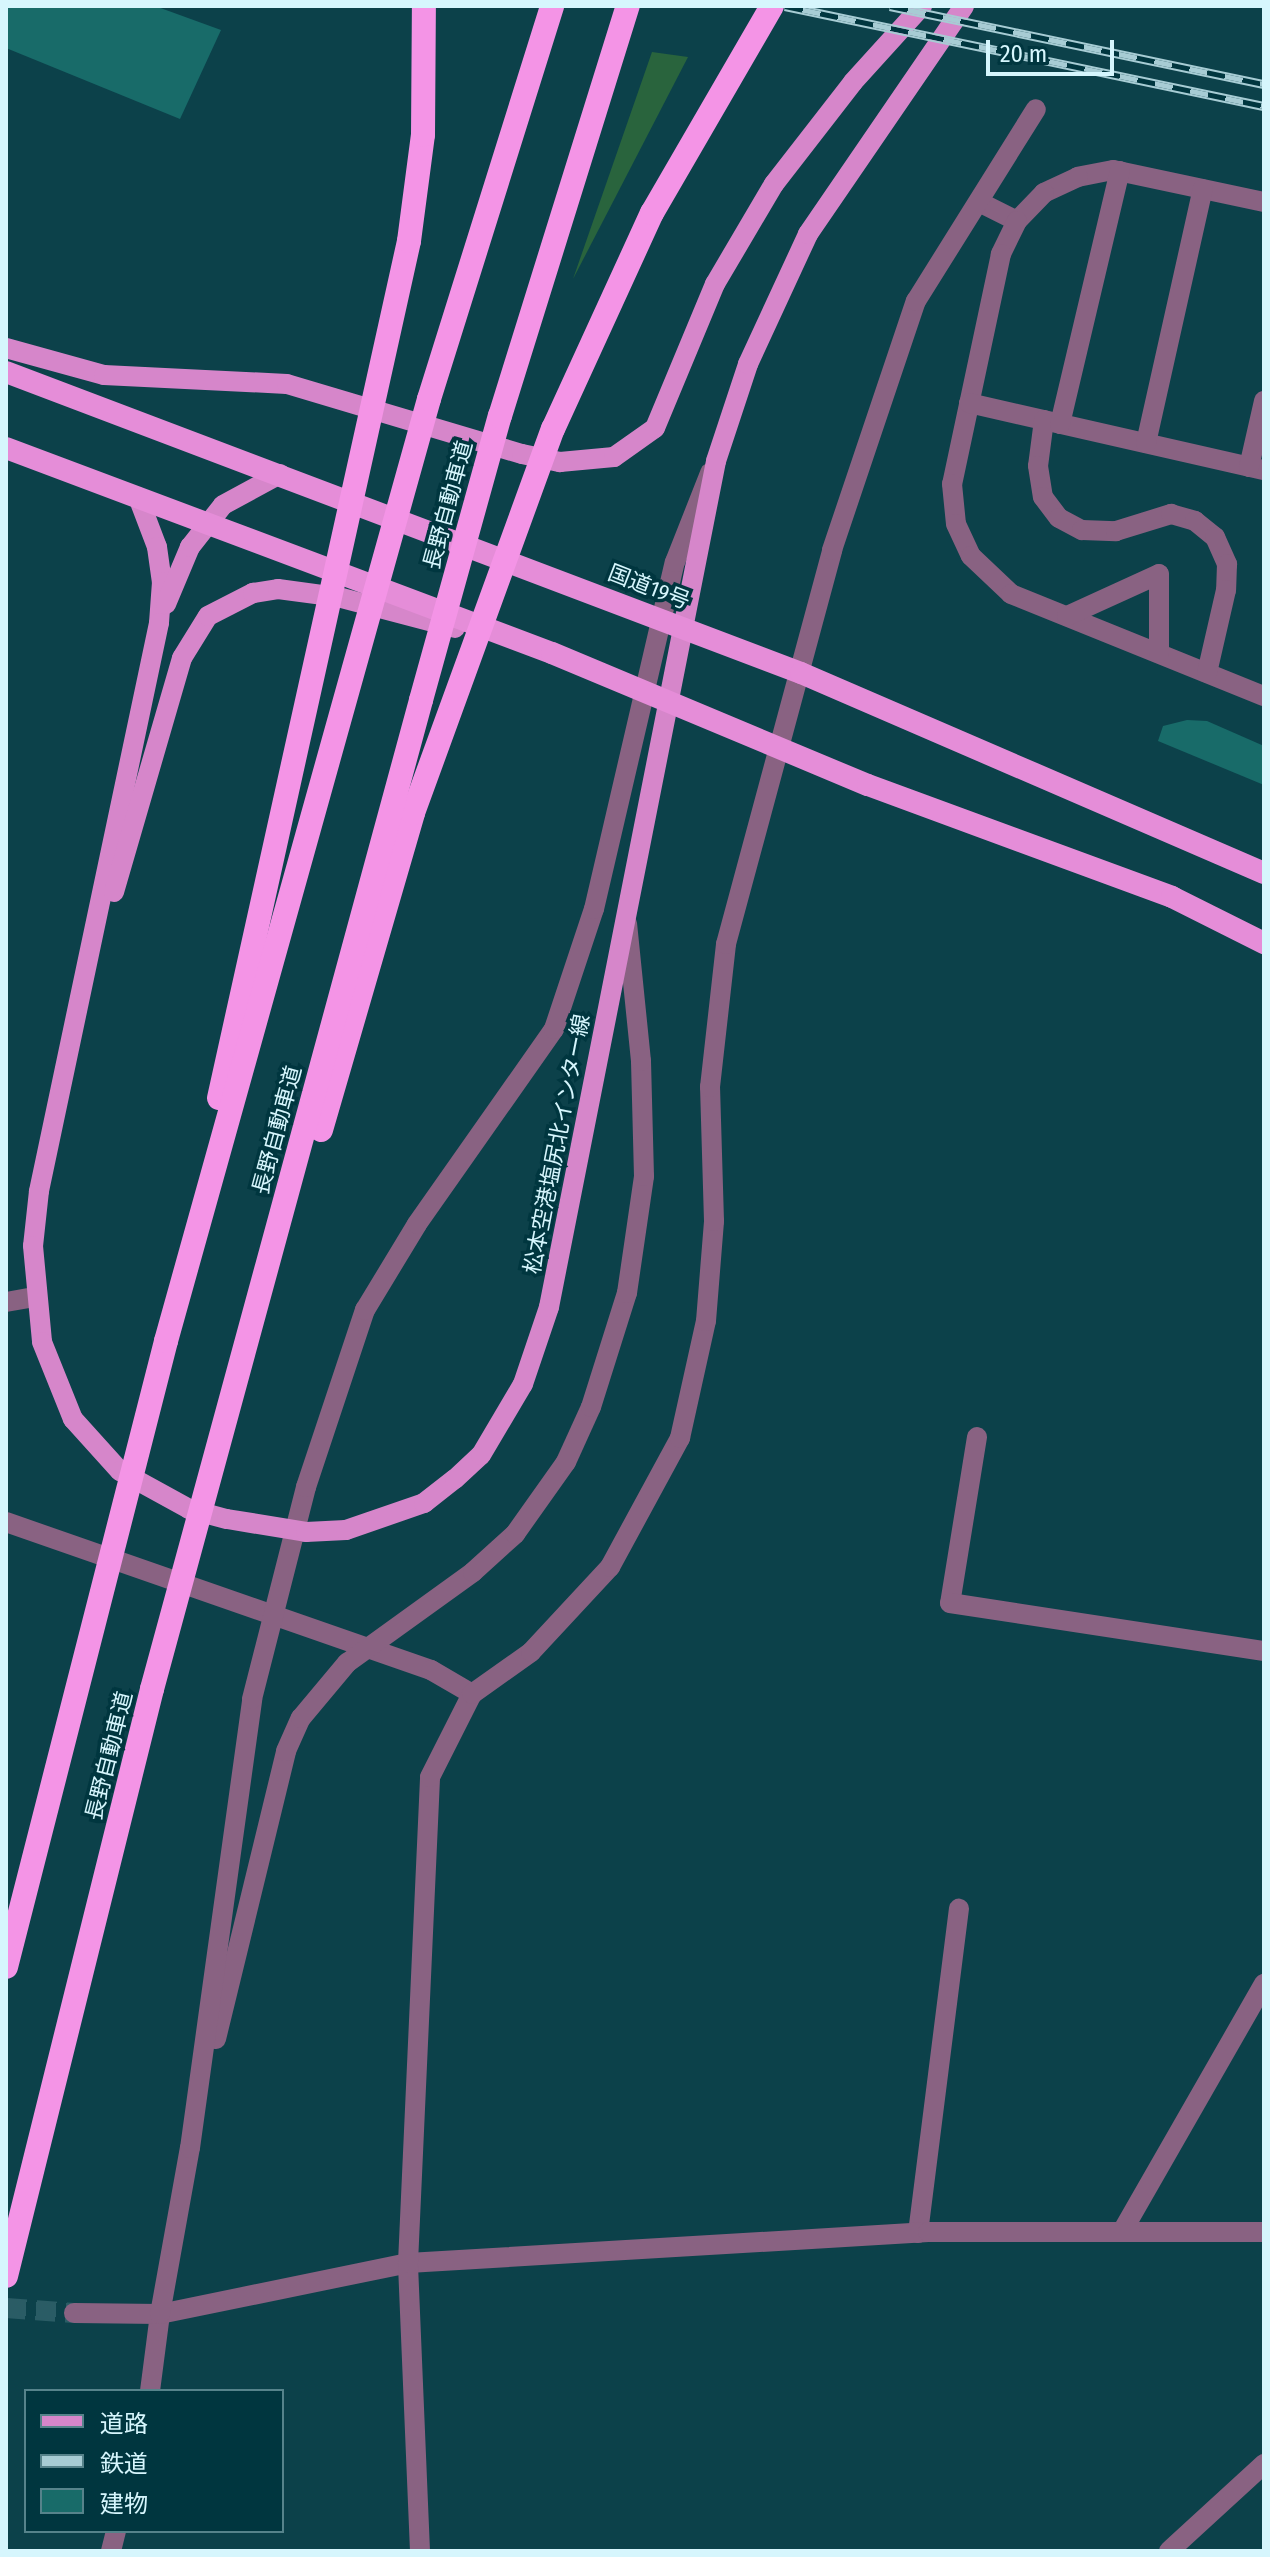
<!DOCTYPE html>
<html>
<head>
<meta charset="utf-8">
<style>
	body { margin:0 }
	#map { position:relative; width:1270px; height:2557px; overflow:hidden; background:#0c414a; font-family:"Fira Sans Condensed","Noto Sans JP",sans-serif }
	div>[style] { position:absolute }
	.green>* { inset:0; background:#29643d }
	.building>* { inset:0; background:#186b69 }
	.tertiary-tunnel>* { height:20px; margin-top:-10px; transform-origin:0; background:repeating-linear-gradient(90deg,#2a5c65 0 20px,transparent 0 30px) }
	.service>* { height:20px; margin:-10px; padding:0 10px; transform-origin:10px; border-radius:10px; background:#896282 }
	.minor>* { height:20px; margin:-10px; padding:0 10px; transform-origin:10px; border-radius:10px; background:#896282 }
	.tertiary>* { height:20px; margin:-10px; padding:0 10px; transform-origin:10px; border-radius:10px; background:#896282 }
	.primary>* { height:20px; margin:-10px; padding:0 10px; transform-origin:10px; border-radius:10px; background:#d686ca }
	.trunk>* { height:22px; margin:-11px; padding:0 11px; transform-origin:11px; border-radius:11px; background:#e58dd8 }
	.motorway>* { height:24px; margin:-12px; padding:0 12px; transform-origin:12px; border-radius:12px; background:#f494e6 }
	.rail>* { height:9px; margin-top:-4.5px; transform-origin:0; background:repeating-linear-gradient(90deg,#00363f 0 18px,#a7ccd4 0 36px); box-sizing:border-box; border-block:2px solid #a7ccd4 }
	span { translate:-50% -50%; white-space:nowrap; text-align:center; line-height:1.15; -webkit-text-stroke:7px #00363f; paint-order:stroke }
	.street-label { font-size:22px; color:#d6f6fd }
	.frame { position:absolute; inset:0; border:8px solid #d6f6fd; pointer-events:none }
	.legend { position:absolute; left:24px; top:2389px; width:260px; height:144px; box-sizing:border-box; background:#00363f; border:2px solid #56838b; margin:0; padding:10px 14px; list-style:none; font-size:24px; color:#d6f6fd }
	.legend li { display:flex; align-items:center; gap:16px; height:40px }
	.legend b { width:40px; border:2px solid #56838b }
	.scale { position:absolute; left:986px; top:40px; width:128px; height:36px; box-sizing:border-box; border:4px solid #d6f6fd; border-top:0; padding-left:10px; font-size:24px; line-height:28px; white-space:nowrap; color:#d6f6fd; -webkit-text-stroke:6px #00363f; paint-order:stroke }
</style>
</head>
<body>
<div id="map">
	<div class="green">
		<div style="clip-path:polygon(652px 52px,688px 57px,573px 279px)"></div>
	</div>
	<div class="building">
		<div style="clip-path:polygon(6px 6px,155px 6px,221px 30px,180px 119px,6px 48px)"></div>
		<div style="clip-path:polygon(1187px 720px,1207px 721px,1264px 746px,1264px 785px,1158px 741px,1163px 726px)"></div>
	</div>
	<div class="tertiary-tunnel">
		<div style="left:6px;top:2308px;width:68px;rotate:4.2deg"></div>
	</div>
	<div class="service">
		<div style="left:979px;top:202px;width:42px;rotate:26.6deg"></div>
		<div style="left:1264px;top:202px;width:154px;rotate:-168deg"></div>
		<div style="left:1113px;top:170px;width:36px;rotate:169deg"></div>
		<div style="left:1078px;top:177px;width:38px;rotate:155deg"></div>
		<div style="left:1044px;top:193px;width:39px;rotate:134deg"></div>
		<div style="left:1017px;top:221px;width:37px;rotate:116deg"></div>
		<div style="left:1001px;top:254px;width:235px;rotate:102deg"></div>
		<div style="left:952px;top:484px;width:40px;rotate:84.3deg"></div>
		<div style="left:956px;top:524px;width:35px;rotate:65deg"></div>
		<div style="left:971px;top:556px;width:55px;rotate:43.5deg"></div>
		<div style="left:1011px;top:594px;width:273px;rotate:22deg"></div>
		<div style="left:969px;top:403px;width:303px;rotate:12.8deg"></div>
		<div style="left:1044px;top:420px;width:46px;rotate:97.4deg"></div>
		<div style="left:1038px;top:466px;width:31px;rotate:81deg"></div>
		<div style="left:1043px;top:497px;width:26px;rotate:53deg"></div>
		<div style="left:1059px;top:518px;width:26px;rotate:28deg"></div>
		<div style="left:1082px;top:530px;width:34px;rotate:2deg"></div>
		<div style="left:1116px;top:531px;width:58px;rotate:-17.2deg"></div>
		<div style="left:1171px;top:514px;width:25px;rotate:16deg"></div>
		<div style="left:1195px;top:521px;width:26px;rotate:39deg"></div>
		<div style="left:1215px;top:537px;width:30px;rotate:66deg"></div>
		<div style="left:1227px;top:564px;width:26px;rotate:92deg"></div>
		<div style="left:1226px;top:590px;width:85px;rotate:102.9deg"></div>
		<div style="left:1060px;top:424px;width:260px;rotate:-76.7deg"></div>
		<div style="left:1146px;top:443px;width:260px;rotate:-77.4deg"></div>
		<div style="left:1249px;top:467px;width:68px;rotate:-77.2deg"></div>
		<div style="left:1067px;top:616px;width:101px;rotate:-24.5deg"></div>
		<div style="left:1159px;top:574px;width:79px;rotate:90deg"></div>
	</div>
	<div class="minor">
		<div style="left:6px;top:1302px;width:28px;rotate:-10deg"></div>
		<div style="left:977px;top:1437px;width:168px;rotate:99.2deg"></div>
		<div style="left:950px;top:1603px;width:318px;rotate:8.7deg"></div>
		<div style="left:6px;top:1522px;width:450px;rotate:19.2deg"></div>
		<div style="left:431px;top:1670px;width:48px;rotate:30.3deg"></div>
		<div style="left:1123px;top:2230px;width:284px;rotate:-60.2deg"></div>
		<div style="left:918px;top:2233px;width:327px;rotate:-82.8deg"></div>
		<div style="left:150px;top:2391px;width:78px;rotate:-82.6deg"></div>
		<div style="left:160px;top:2314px;width:253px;rotate:-11.6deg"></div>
		<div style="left:408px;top:2263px;width:521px;rotate:-3.41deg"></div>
		<div style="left:928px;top:2232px;width:336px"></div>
		<div style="left:111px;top:2551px;width:21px;rotate:-76deg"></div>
		<div style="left:420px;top:2551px;width:288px;rotate:-92.4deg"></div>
		<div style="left:408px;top:2263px;width:486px;rotate:-87.4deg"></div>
		<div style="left:430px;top:1777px;width:93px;rotate:-63.2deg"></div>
		<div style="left:472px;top:1694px;width:72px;rotate:-35.4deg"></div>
		<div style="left:531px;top:1652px;width:116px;rotate:-47.1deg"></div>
		<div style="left:610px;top:1567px;width:147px;rotate:-61.5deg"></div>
		<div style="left:680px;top:1438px;width:120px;rotate:-77.5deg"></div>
		<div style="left:706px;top:1321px;width:100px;rotate:-85.4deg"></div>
		<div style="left:714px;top:1221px;width:134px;rotate:-91.7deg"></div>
		<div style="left:710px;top:1087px;width:144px;rotate:-83.6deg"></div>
		<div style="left:726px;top:944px;width:408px;rotate:-74.9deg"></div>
		<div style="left:832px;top:550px;width:263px;rotate:-71.4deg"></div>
		<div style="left:916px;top:301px;width:226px;rotate:-58deg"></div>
		<div style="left:1169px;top:2551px;width:129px;rotate:-42.5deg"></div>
	</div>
	<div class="tertiary">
		<div style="left:216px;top:2039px;width:296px;rotate:-76.3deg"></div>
		<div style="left:286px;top:1751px;width:36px;rotate:-66deg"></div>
		<div style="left:301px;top:1718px;width:72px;rotate:-50.1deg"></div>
		<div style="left:347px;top:1663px;width:155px;rotate:-35.8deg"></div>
		<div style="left:473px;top:1572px;width:57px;rotate:-42.1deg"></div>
		<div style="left:515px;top:1534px;width:88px;rotate:-54.7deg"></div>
		<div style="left:566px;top:1462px;width:60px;rotate:-65.6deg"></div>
		<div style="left:591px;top:1407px;width:120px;rotate:-72.5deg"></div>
		<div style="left:627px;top:1293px;width:118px;rotate:-81.7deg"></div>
		<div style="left:644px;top:1176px;width:115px;rotate:-91.5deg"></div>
		<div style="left:641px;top:1061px;width:138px;rotate:-95.8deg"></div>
		<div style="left:74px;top:2313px;width:86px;rotate:0.7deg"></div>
		<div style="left:160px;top:2314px;width:169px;rotate:-79.8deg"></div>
		<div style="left:190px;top:2148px;width:453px;rotate:-82.1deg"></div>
		<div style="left:252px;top:1699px;width:219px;rotate:-75.7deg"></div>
		<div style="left:306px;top:1487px;width:187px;rotate:-71.6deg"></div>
		<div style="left:365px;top:1310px;width:100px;rotate:-58.8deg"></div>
		<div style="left:417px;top:1224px;width:238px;rotate:-54.9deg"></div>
		<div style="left:554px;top:1029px;width:126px;rotate:-71.6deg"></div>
		<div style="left:594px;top:909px;width:356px;rotate:-76.9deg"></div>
		<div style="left:675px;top:562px;width:96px;rotate:-68.5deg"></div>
	</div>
	<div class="primary">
		<div style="left:6px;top:348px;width:102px;rotate:15.4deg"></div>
		<div style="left:104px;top:375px;width:183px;rotate:2.8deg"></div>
		<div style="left:287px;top:384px;width:245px;rotate:16.6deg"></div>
		<div style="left:522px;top:454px;width:39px;rotate:12deg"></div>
		<div style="left:560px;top:462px;width:54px;rotate:-5.3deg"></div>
		<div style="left:614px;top:457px;width:50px;rotate:-35.3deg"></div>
		<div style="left:655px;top:428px;width:156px;rotate:-67.4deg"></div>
		<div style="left:715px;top:284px;width:116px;rotate:-59.5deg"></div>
		<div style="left:774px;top:184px;width:129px;rotate:-52.2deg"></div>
		<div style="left:853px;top:82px;width:103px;rotate:-47.8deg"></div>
		<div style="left:138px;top:497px;width:53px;rotate:69.2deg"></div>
		<div style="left:157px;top:547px;width:35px;rotate:82deg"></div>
		<div style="left:162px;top:582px;width:41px;rotate:94.2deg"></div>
		<div style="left:159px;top:623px;width:581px;rotate:101.93deg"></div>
		<div style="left:39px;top:1191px;width:55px;rotate:96.2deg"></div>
		<div style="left:33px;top:1246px;width:96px;rotate:84.6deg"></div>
		<div style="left:42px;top:1342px;width:83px;rotate:68.1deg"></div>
		<div style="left:73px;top:1419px;width:70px;rotate:47.9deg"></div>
		<div style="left:120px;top:1471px;width:79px;rotate:28.8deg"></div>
		<div style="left:189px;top:1509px;width:39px;rotate:15deg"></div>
		<div style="left:227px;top:1519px;width:80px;rotate:9.3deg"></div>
		<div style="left:306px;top:1532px;width:40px;rotate:-2.9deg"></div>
		<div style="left:346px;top:1530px;width:83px;rotate:-19.1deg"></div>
		<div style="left:424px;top:1503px;width:39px;rotate:-38deg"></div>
		<div style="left:455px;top:1479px;width:35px;rotate:-43deg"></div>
		<div style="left:481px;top:1455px;width:82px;rotate:-59.4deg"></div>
		<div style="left:523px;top:1384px;width:81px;rotate:-71.3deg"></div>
		<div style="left:549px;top:1307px;width:862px;rotate:-78.83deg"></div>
		<div style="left:716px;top:461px;width:102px;rotate:-71.7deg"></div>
		<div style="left:748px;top:364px;width:143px;rotate:-65.2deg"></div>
		<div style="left:808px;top:234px;width:276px;rotate:-55.6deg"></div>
		<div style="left:166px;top:604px;width:62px;rotate:-67.2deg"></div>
		<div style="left:190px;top:547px;width:53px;rotate:-51.8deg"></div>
		<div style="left:223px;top:505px;width:65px;rotate:-28.5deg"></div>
		<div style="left:114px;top:892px;width:244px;rotate:-73.8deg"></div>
		<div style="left:182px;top:658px;width:49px;rotate:-58.2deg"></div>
		<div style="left:208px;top:616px;width:51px;rotate:-27.1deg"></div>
		<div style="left:253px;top:593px;width:25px;rotate:-9deg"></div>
		<div style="left:278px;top:589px;width:61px;rotate:7.6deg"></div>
		<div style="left:338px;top:597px;width:121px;rotate:14.8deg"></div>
	</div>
	<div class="trunk">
		<div style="left:6px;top:372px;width:850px;rotate:20.74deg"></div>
		<div style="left:801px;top:673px;width:504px;rotate:23.36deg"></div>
		<div style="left:6px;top:448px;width:583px;rotate:20.58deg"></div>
		<div style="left:552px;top:653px;width:342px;rotate:22.7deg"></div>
		<div style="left:868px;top:785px;width:324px;rotate:20.2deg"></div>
		<div style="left:1172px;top:897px;width:103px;rotate:26.6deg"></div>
	</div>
	<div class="motorway">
		<div style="left:219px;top:1098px;width:878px;rotate:-77.5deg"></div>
		<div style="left:409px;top:241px;width:107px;rotate:-82.5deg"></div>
		<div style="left:423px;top:135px;width:129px;rotate:-89.6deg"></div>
		<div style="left:321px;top:1130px;width:330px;rotate:-73.8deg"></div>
		<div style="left:413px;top:813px;width:409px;rotate:-70deg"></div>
		<div style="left:553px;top:429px;width:238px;rotate:-65.4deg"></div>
		<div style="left:652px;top:213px;width:239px;rotate:-59.9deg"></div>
		<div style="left:6px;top:1967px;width:646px;rotate:-75.66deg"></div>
		<div style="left:166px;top:1341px;width:978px;rotate:-74.4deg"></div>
		<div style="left:429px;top:399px;width:412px;rotate:-72.6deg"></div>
		<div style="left:6px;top:2276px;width:605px;rotate:-76.03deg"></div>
		<div style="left:152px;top:1689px;width:1025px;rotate:-74.78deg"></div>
		<div style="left:421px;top:700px;width:295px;rotate:-74.5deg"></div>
		<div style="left:500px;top:416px;width:430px;rotate:-72.7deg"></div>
	</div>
	<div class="rail">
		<div style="left:785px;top:6px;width:489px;rotate:11.8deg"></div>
		<div style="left:890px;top:6px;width:382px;rotate:11.8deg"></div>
	</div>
	<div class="street-label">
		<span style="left:448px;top:505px;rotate:-75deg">長野自動車道</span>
		<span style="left:649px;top:587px;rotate:21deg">国道19号</span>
		<span style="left:277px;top:1130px;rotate:-75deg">長野自動車道</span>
		<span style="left:557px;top:1144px;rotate:-79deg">松本空港塩尻北インター線</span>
		<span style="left:109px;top:1756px;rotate:-76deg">長野自動車道</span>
	</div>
	<div class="frame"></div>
	<ul class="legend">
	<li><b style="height:10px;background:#d686ca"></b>道路</li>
	<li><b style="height:10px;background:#a7ccd4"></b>鉄道</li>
	<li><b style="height:22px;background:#186b69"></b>建物</li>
	</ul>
	<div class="scale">20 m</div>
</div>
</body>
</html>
